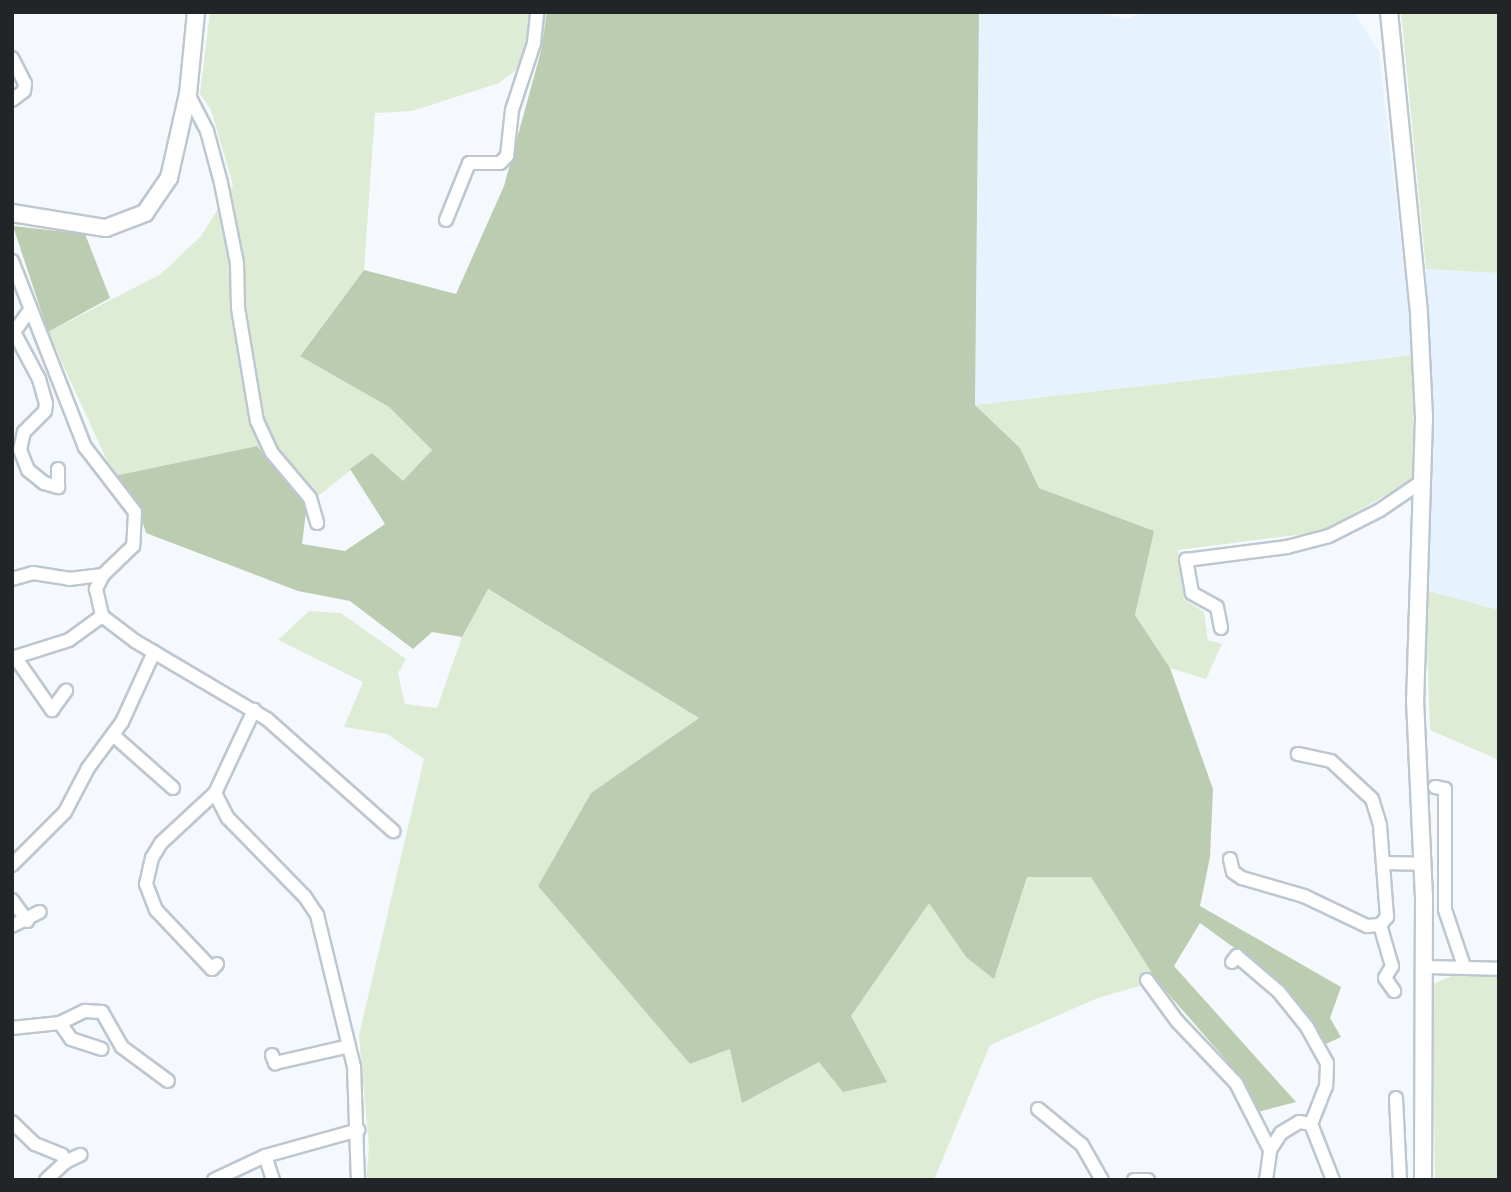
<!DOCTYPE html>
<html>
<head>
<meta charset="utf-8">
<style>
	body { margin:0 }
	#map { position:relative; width:1511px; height:1192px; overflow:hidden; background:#f5f9fd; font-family:Inter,sans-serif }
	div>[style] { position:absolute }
	.built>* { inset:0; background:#e6f3ff }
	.green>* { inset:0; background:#deecd6 }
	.forest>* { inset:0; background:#bbccb0 }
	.roads { filter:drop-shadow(2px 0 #bdc7d0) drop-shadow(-2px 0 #bdc7d0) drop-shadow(0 2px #bdc7d0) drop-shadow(0 -2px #bdc7d0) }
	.street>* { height:12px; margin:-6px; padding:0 6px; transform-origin:6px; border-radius:6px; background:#fff }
	.secondary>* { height:16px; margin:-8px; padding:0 8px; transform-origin:8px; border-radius:8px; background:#fff }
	span { translate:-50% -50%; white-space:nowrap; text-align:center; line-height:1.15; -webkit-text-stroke:7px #fff; paint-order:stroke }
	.frame { position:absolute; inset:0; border:14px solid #212528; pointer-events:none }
</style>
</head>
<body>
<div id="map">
	<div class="built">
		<div style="clip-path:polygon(979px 12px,1094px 12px,1128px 19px,1140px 12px,1354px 12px,1379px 52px,1414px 355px,975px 405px)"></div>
		<div style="clip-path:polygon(1426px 269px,1499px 273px,1499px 610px,1426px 590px,1434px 422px)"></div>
	</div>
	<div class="green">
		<div style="clip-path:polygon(210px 12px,547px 12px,541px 51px,499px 83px,412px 111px,375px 113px,364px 270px,300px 355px,389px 407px,432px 450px,403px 482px,372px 453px,307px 505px,257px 446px,114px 476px,48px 332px,161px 274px,201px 236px,233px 185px,211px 110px,200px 94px)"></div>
		<div style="clip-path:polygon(1401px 12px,1499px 12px,1499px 273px,1426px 269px)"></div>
		<div style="clip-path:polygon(1414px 355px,1413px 480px,1320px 532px,1178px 550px,1184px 599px,1204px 612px,1208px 640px,1222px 644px,1206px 679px,1170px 668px,1135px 615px,1153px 531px,1039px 488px,1020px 448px,975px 405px)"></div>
		<div style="clip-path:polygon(487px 589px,699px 718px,591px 793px,538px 886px,690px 1064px,730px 1049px,819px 1062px,886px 1081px,851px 1016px,929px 902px,966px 957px,1027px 877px,1091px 877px,1157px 981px,1098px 998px,990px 1045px,934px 1180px,366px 1180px,369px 1148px,359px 1035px,424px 759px,387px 734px,344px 727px,363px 682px,278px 640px,309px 611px,341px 613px,406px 659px,398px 673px,405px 704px,437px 708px,462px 637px)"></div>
		<div style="clip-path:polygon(1425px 590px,1499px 610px,1499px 760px,1430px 730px)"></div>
		<div style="clip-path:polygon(1459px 973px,1499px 977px,1499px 1180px,1435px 1180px,1433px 984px)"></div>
	</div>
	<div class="forest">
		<div style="clip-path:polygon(547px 12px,979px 12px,975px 405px,1020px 448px,1039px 488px,1154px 531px,1135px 615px,1170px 668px,1213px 789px,1210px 857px,1200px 906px,1341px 987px,1330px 1018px,1341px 1037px,1326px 1044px,1277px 979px,1200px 923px,1174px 966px,1296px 1102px,1258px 1112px,1241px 1077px,1157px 981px,1091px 877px,1027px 877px,994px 979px,966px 957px,929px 903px,851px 1016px,887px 1082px,843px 1092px,819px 1062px,742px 1103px,730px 1049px,690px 1064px,538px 886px,591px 793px,699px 718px,488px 589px,462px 637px,432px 632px,413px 649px,350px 601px,298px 591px,146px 533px,136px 500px,114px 476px,257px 446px,307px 505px,302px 544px,345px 551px,385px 524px,350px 469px,372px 453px,403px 481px,432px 450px,389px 407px,300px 356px,364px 270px,456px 294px,504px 186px,541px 51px)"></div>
		<div style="clip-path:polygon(13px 226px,85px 234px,110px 298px,48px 332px)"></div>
	</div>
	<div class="roads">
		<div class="street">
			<div style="left:12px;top:58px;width:29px;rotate:63deg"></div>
			<div style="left:25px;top:84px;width:7px;rotate:98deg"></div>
			<div style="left:24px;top:91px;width:15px;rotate:143deg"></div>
			<div style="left:188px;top:94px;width:42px;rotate:62.8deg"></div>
			<div style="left:207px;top:131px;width:54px;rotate:74.9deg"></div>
			<div style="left:221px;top:183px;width:82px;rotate:78.7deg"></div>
			<div style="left:237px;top:263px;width:45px;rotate:88.7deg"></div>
			<div style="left:238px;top:308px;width:115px;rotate:80.5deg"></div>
			<div style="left:257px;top:421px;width:35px;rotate:65deg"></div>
			<div style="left:272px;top:453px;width:59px;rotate:49.8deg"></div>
			<div style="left:310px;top:498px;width:26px;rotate:74deg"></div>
			<div style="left:446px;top:220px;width:61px;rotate:-68deg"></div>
			<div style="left:469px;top:163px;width:31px"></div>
			<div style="left:500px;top:163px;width:10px;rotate:-45deg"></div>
			<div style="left:507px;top:156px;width:46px;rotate:-83.8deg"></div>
			<div style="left:512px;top:110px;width:71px;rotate:-71.8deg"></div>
			<div style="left:534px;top:43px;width:31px;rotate:-84deg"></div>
			<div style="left:12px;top:261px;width:200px;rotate:68.6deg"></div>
			<div style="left:85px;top:447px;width:82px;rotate:52.4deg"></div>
			<div style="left:135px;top:512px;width:34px;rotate:93deg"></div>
			<div style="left:133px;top:546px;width:42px;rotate:136deg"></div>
			<div style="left:30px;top:310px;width:27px;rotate:126deg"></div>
			<div style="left:14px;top:332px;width:53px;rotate:62deg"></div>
			<div style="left:39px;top:379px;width:25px;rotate:74deg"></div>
			<div style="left:46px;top:403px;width:8px;rotate:97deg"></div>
			<div style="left:45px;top:411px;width:30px;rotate:135deg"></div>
			<div style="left:24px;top:432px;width:18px;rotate:103deg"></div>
			<div style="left:20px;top:450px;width:22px;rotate:68deg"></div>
			<div style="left:28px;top:470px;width:21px;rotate:39deg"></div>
			<div style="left:44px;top:483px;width:15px;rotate:16deg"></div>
			<div style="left:58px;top:487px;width:18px;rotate:-90deg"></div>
			<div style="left:12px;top:579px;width:22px;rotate:-16deg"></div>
			<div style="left:33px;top:573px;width:36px;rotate:9deg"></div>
			<div style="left:69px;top:579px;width:34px;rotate:-7deg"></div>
			<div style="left:103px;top:575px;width:16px;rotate:117deg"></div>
			<div style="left:96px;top:589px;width:28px;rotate:77deg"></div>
			<div style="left:102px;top:616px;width:41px;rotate:37.1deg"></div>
			<div style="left:135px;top:641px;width:153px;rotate:30.6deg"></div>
			<div style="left:267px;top:719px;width:169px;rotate:41.6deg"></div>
			<div style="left:1221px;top:628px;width:21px;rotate:-101deg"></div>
			<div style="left:1217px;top:607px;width:29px;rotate:-151deg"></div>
			<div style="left:1192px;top:593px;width:34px;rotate:-100deg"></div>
			<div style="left:1186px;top:560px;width:102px;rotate:-7.3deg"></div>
			<div style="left:1287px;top:547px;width:43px;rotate:-14.7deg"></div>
			<div style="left:1329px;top:536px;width:57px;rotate:-27deg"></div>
			<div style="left:1380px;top:510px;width:50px;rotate:-34.3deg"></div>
			<div style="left:15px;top:657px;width:65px;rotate:55.1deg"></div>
			<div style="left:52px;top:710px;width:24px;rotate:-54deg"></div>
			<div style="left:12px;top:658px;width:60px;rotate:-17.5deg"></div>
			<div style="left:69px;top:640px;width:41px;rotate:-36deg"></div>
			<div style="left:113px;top:735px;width:80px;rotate:41.5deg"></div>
			<div style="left:1435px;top:787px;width:10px;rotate:11deg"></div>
			<div style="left:1445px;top:789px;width:121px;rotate:90deg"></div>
			<div style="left:1445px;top:910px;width:59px;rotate:71.3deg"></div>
			<div style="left:215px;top:793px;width:92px;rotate:-64.8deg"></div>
			<div style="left:1230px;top:859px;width:13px;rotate:77deg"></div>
			<div style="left:1233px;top:872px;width:11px;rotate:34deg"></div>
			<div style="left:1242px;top:878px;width:65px;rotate:16.2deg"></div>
			<div style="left:1304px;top:896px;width:70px;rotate:25.5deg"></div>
			<div style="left:1367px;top:926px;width:13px;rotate:-4deg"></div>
			<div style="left:1380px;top:925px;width:11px;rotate:-49deg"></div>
			<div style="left:1387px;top:917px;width:92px;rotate:-94.4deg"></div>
			<div style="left:1380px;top:825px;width:27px;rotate:-107deg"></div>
			<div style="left:1372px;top:799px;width:56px;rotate:-137.2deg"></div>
			<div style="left:1331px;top:761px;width:34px;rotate:-168deg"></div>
			<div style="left:1383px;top:863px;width:39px;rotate:1deg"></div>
			<div style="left:12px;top:865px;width:75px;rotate:-45deg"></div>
			<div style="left:65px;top:812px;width:50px;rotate:-62.4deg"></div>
			<div style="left:88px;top:768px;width:57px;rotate:-53.5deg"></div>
			<div style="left:122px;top:722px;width:77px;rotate:-65.4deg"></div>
			<div style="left:12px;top:900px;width:26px;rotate:54deg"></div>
			<div style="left:1380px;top:925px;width:43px;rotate:73.7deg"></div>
			<div style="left:1392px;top:966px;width:14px;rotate:120deg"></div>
			<div style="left:1385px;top:978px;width:16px;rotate:55deg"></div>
			<div style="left:12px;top:926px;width:31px;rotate:-27deg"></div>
			<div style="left:1232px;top:962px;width:8px;rotate:-50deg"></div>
			<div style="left:1237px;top:956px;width:55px;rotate:40.6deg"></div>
			<div style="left:1279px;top:992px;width:45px;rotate:51.3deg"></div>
			<div style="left:1307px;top:1027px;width:41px;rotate:60.9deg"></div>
			<div style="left:1327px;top:1063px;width:23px;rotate:92deg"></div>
			<div style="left:1326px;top:1086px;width:41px;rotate:111.5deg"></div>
			<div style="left:217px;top:964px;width:7px;rotate:135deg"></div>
			<div style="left:212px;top:969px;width:81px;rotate:-133.5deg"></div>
			<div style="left:156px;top:910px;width:28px;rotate:-111deg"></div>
			<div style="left:146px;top:884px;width:27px;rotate:-77deg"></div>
			<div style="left:152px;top:858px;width:17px;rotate:-59deg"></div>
			<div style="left:161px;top:843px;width:74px;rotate:-42.8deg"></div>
			<div style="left:215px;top:793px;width:28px;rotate:63deg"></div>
			<div style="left:228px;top:818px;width:110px;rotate:45.7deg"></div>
			<div style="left:305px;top:897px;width:22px;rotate:56deg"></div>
			<div style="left:317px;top:915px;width:156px;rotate:76.3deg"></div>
			<div style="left:354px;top:1067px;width:113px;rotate:88deg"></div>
			<div style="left:1424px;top:967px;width:75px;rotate:1.5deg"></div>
			<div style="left:1147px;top:980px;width:51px;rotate:53.8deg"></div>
			<div style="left:1177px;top:1021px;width:86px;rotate:46.4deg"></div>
			<div style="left:1236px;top:1083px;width:75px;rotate:63.1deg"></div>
			<div style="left:60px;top:1023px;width:19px;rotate:55deg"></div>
			<div style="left:71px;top:1039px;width:32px;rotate:18deg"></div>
			<div style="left:12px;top:1028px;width:48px;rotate:-5.9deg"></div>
			<div style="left:60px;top:1023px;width:28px;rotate:-26deg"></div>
			<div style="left:85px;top:1011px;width:17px;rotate:3deg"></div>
			<div style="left:102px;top:1012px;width:40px;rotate:60.3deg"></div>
			<div style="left:122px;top:1047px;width:57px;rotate:36.5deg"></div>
			<div style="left:272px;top:1055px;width:9px;rotate:69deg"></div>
			<div style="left:275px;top:1063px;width:76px;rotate:-12.9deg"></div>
			<div style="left:1396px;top:1098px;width:82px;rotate:87.2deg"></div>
			<div style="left:1038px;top:1109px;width:57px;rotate:39.3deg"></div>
			<div style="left:1082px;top:1145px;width:40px;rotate:60.3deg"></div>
			<div style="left:12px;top:1122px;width:32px;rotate:44deg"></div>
			<div style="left:35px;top:1144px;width:29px;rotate:22deg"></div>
			<div style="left:62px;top:1155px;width:8px;rotate:67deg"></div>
			<div style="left:46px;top:1180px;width:26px;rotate:-43deg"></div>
			<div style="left:65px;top:1162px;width:17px;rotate:-25deg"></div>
			<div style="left:214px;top:1180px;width:56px;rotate:-25.2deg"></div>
			<div style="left:273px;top:1180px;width:25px;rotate:-108deg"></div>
			<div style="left:265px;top:1156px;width:97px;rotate:-15.6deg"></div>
			<div style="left:1134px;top:1180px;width:14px"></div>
			<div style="left:1266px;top:1180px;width:30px;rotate:-82deg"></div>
			<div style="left:1270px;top:1150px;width:20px;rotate:-57deg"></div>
			<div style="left:1281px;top:1133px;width:21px;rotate:-31deg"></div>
			<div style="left:1299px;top:1122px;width:12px;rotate:9deg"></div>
			<div style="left:1311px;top:1124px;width:60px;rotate:68.6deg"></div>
		</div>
		<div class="secondary">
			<div style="left:1389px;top:12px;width:304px;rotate:84.3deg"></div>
			<div style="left:1419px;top:315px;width:103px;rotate:87.2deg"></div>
			<div style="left:1424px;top:418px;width:282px;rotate:91.8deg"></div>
			<div style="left:1415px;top:700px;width:195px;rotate:87.4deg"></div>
			<div style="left:1424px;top:895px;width:285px;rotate:90.2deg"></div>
			<div style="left:12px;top:213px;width:95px;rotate:9.1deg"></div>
			<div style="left:106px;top:228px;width:42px;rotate:-21deg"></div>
			<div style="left:145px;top:213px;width:42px;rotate:-55.6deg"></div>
			<div style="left:169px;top:178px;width:86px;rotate:-77.3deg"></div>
			<div style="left:188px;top:94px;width:82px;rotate:-84.4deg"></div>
		</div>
	</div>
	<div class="frame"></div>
</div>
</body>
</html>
